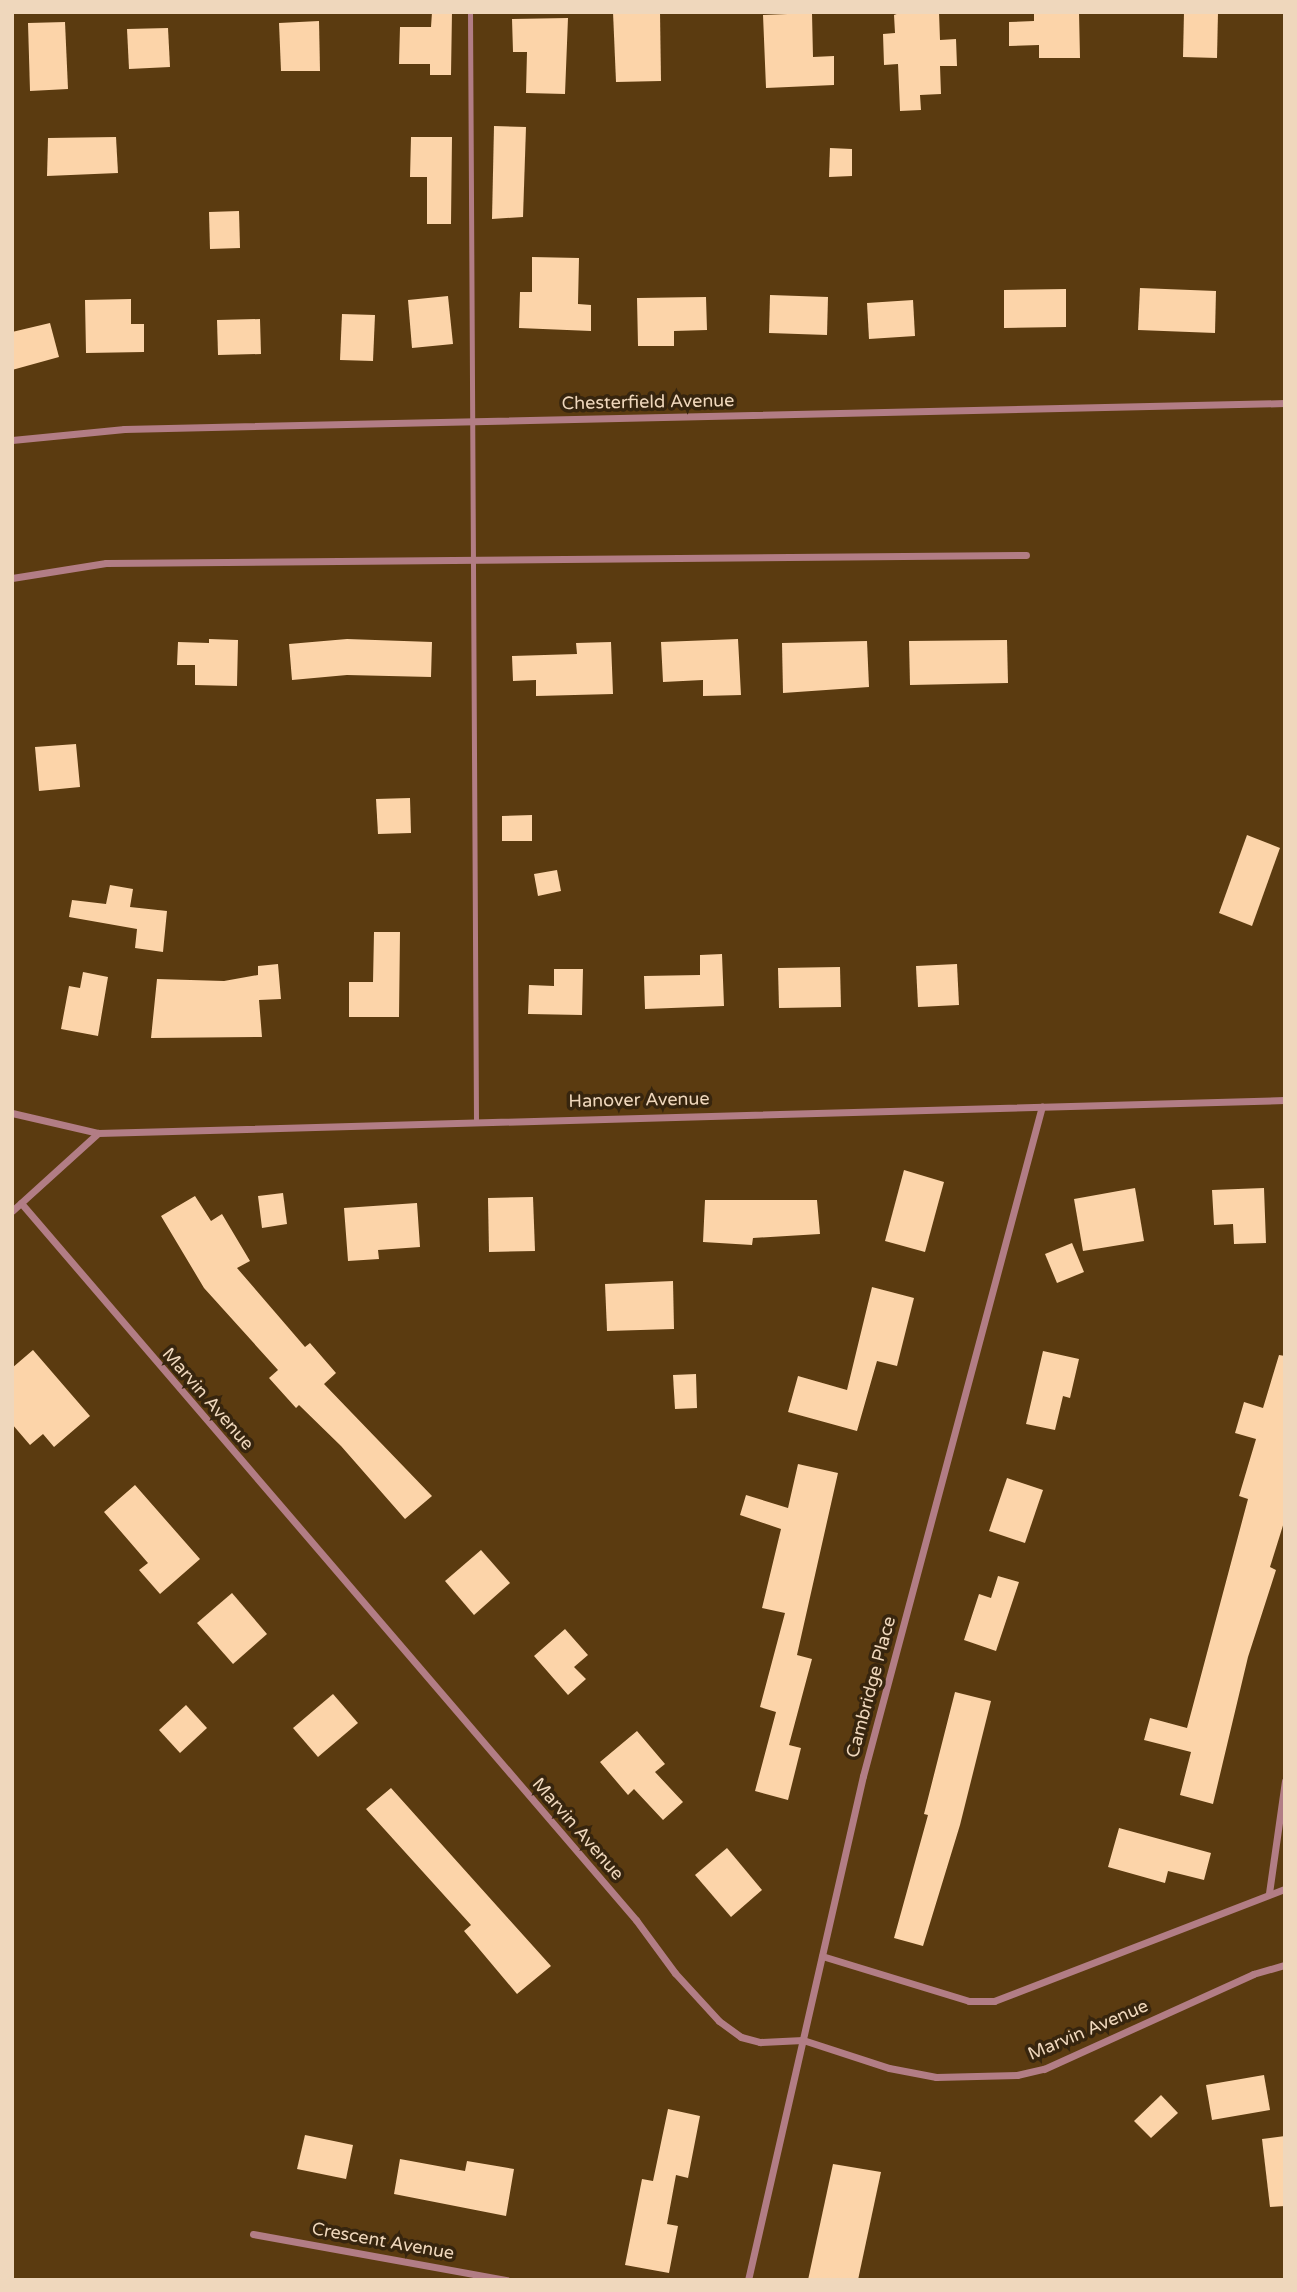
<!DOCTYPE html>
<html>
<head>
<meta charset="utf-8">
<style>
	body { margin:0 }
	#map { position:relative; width:1297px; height:2292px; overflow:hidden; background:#5b3b10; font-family:"Varela Round",sans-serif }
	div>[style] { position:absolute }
	.building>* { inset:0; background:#fcd4a9 }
	.service>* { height:5px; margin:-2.5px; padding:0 2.5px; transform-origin:2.5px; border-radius:2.5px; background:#b27d85 }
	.minor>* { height:7px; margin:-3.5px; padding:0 3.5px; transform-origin:3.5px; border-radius:3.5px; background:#b27d85 }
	span { translate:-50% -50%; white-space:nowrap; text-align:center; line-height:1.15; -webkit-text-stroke:7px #37250e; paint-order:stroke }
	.street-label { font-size:18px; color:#efd7bc }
	.frame { position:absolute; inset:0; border:14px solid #efd7bc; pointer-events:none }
</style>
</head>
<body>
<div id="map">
	<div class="building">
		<div style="clip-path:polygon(432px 12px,452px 12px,451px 75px,430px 75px,430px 64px,399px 64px,400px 27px,431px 27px)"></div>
		<div style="clip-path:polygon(613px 12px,660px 12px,661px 81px,616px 82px)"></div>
		<div style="clip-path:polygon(902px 12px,939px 12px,940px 40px,956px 39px,957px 66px,940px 66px,941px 94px,920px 95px,921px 110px,900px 111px,898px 64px,884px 65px,883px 34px,895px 33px,894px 15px)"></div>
		<div style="clip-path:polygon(1034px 12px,1079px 12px,1080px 58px,1039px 58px,1039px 45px,1009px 46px,1009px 22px,1034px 21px)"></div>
		<div style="clip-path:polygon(1184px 12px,1218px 12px,1217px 58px,1183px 57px)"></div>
		<div style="clip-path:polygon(812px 13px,813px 57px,834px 56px,834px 85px,766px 88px,763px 15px)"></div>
		<div style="clip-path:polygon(568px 18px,565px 94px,526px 93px,527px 52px,513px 52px,512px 19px)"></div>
		<div style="clip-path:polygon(319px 21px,320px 71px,281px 71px,279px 23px)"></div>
		<div style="clip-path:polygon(65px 22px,68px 89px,30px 91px,28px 23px)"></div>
		<div style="clip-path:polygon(168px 28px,170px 67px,129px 69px,127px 29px)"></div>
		<div style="clip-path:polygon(494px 126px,526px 127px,523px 217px,492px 219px)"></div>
		<div style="clip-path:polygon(116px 137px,118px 173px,47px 176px,48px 138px)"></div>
		<div style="clip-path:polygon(411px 137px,452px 137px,451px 224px,427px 224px,427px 177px,410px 177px)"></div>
		<div style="clip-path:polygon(830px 148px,852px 149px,852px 176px,829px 177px)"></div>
		<div style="clip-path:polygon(239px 211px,240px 248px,210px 249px,209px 212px)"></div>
		<div style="clip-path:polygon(532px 257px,579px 258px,578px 304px,591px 305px,591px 331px,519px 328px,520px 292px,532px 292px)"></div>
		<div style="clip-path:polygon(1140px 288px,1216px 291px,1215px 333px,1138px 330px)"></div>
		<div style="clip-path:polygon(1066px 289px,1066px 327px,1004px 328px,1004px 290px)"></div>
		<div style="clip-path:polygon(770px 295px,828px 297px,827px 335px,769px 333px)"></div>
		<div style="clip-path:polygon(448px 296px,453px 344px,412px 348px,408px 300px)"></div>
		<div style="clip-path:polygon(706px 297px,707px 330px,674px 331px,674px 346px,638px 346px,637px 298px)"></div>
		<div style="clip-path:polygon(131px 299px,131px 324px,144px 324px,144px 352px,86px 353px,85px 300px)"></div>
		<div style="clip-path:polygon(913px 300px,915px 336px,869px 339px,867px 303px)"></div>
		<div style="clip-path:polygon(342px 314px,375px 315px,373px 361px,340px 360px)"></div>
		<div style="clip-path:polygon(260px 319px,261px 354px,218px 355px,217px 320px)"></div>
		<div style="clip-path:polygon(50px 323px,59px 357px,12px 370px,12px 332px)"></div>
		<div style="clip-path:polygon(209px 639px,238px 640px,237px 686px,195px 685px,195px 665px,177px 665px,178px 642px,209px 643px)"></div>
		<div style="clip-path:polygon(347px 639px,432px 642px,431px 677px,347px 675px,292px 680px,289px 644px)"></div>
		<div style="clip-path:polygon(738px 639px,741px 695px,703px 696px,703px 680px,663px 682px,661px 642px)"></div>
		<div style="clip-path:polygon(1007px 640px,1008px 683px,910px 685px,909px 641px)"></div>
		<div style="clip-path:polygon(867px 641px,869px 687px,783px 693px,782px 643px)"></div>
		<div style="clip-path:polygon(611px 642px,613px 694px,536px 696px,536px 680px,513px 681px,512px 656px,577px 654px,576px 643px)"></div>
		<div style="clip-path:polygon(76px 744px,80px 787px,39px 791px,35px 747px)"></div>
		<div style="clip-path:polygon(410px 798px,411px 833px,378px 834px,376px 799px)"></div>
		<div style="clip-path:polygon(532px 815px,532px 841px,502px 841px,502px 816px)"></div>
		<div style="clip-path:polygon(1247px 835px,1280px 848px,1252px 926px,1219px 913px)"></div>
		<div style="clip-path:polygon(557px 870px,561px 891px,538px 896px,534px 874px)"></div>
		<div style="clip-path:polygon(110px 885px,133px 889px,130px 907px,167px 911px,163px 952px,135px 948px,137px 929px,69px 917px,72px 900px,106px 904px)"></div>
		<div style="clip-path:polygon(374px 932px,400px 932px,399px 1017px,349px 1017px,349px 982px,373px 982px)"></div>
		<div style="clip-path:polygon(722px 954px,724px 1006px,645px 1009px,644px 976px,700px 975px,700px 955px)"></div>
		<div style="clip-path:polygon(278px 964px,281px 999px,259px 1000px,262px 1037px,151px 1038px,157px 979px,224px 981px,258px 975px,258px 966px)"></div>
		<div style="clip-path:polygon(957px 964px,959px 1005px,918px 1007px,916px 966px)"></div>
		<div style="clip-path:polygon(840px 967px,841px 1007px,779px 1008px,778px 968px)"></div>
		<div style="clip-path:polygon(554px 969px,583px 969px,582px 1015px,528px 1014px,529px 985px,554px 986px)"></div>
		<div style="clip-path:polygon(83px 972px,108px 977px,98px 1036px,61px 1029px,69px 986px,80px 988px)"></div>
		<div style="clip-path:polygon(904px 1170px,944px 1182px,925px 1252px,885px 1241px)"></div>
		<div style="clip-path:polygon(1135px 1188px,1144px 1241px,1083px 1251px,1074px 1199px)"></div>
		<div style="clip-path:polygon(1264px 1188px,1266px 1243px,1234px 1244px,1233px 1224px,1214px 1225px,1212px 1190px)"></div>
		<div style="clip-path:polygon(283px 1193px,287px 1224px,262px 1228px,258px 1196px)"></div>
		<div style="clip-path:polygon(195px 1196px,211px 1221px,222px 1214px,250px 1261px,237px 1268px,305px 1347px,310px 1343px,336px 1373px,324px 1384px,432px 1496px,405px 1519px,341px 1446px,299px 1405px,296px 1408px,269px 1378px,278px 1370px,204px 1288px,161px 1216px)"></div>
		<div style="clip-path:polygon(533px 1197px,535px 1251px,489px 1252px,488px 1198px)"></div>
		<div style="clip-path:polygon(705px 1200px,817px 1200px,820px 1234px,753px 1238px,752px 1245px,703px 1242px)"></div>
		<div style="clip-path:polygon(417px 1203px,420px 1247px,378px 1250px,379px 1259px,348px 1261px,344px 1208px)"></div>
		<div style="clip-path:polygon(1072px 1243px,1084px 1272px,1057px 1283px,1045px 1254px)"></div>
		<div style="clip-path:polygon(673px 1281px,674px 1329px,607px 1331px,605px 1284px)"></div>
		<div style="clip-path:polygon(872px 1287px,914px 1298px,897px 1366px,877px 1361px,857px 1431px,788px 1412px,798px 1376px,847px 1390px)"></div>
		<div style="clip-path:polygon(33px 1350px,90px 1416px,54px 1447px,43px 1434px,30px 1445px,12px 1424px,12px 1368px)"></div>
		<div style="clip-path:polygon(1043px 1351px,1079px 1359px,1070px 1398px,1063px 1396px,1055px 1430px,1026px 1424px)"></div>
		<div style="clip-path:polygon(1279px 1355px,1285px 1356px,1285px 1519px,1270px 1567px,1276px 1570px,1248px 1657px,1213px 1804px,1180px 1795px,1191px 1752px,1144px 1740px,1150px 1718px,1187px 1728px,1248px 1499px,1239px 1496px,1256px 1439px,1235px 1433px,1244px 1402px,1263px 1408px)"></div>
		<div style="clip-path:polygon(696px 1374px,697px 1408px,675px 1409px,673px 1375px)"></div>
		<div style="clip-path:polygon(798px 1464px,838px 1473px,797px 1655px,812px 1659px,789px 1745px,801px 1748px,788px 1800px,755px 1791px,776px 1712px,760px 1707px,785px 1613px,762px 1608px,781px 1529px,740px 1515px,746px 1495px,788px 1508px)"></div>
		<div style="clip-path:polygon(1007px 1478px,1043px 1490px,1025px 1543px,989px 1531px)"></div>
		<div style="clip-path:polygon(135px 1485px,200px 1559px,160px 1594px,139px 1570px,148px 1563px,104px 1512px)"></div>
		<div style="clip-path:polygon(481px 1550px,510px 1583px,474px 1615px,445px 1581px)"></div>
		<div style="clip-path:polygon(998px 1576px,1019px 1582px,996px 1651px,964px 1640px,979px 1594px,991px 1598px)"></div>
		<div style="clip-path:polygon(232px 1593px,267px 1634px,233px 1664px,197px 1623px)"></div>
		<div style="clip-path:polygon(565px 1629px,588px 1655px,574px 1667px,586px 1679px,568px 1695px,534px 1656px)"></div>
		<div style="clip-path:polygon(955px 1692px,991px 1701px,960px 1825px,923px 1946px,894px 1938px,928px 1815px,924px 1814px)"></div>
		<div style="clip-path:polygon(333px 1694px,358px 1723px,318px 1757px,293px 1728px)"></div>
		<div style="clip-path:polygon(186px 1705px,207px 1728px,180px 1753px,159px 1730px)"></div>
		<div style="clip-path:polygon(637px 1731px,665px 1764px,655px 1772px,683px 1802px,663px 1820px,634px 1789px,628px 1795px,600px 1762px)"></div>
		<div style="clip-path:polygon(391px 1788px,551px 1966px,517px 1994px,464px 1931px,471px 1925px,366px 1809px)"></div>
		<div style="clip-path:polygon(1119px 1828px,1211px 1853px,1204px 1880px,1168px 1871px,1165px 1883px,1108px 1867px)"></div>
		<div style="clip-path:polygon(727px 1848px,762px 1890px,731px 1917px,695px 1875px)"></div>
		<div style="clip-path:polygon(1264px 2075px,1270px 2110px,1212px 2120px,1206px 2085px)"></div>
		<div style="clip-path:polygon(1161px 2095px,1178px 2113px,1151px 2138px,1134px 2121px)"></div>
		<div style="clip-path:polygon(668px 2109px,700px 2116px,688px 2178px,676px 2175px,667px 2224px,678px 2226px,669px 2273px,625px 2265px,642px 2179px,653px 2181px)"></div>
		<div style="clip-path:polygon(305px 2135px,353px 2145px,346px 2179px,297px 2169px)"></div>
		<div style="clip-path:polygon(1285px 2136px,1285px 2206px,1270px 2207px,1262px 2139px)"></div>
		<div style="clip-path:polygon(400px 2159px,465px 2171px,467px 2161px,514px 2169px,506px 2216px,394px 2194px)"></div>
		<div style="clip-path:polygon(833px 2164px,881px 2172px,858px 2280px,808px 2280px)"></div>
	</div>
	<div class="service">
		<div style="left:470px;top:12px;width:1108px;rotate:89.69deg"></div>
	</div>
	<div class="minor">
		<div style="left:12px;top:440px;width:113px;rotate:-5.6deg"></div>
		<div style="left:124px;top:429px;width:1161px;rotate:-1.28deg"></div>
		<div style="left:12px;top:578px;width:95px;rotate:-9.1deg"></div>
		<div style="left:106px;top:563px;width:920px;rotate:-0.5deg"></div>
		<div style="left:12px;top:1113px;width:88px;rotate:13.1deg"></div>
		<div style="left:21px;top:1203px;width:945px;rotate:49.38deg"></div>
		<div style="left:636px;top:1920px;width:66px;rotate:53.7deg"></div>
		<div style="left:675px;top:1973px;width:65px;rotate:47.5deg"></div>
		<div style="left:719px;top:2021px;width:27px;rotate:36deg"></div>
		<div style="left:741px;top:2037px;width:20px;rotate:15deg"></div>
		<div style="left:760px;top:2042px;width:43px;rotate:-2.7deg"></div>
		<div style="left:803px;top:2040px;width:90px;rotate:18deg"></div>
		<div style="left:889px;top:2068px;width:48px;rotate:10.8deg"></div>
		<div style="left:936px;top:2077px;width:81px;rotate:-1.4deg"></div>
		<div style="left:1017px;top:2075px;width:28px;rotate:-13deg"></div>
		<div style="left:1044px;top:2069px;width:230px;rotate:-24.4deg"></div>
		<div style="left:1253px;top:1974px;width:33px;rotate:-16deg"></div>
		<div style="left:12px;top:1211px;width:116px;rotate:-42.2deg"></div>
		<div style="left:98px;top:1133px;width:1187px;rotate:-1.59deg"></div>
		<div style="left:1269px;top:1893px;width:113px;rotate:-81.9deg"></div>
		<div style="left:822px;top:1956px;width:154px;rotate:17deg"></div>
		<div style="left:969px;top:2001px;width:25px"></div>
		<div style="left:994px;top:2001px;width:312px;rotate:-21.1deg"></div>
		<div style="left:253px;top:2234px;width:258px;rotate:10.3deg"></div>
		<div style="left:748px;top:2280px;width:517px;rotate:-77.15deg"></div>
		<div style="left:863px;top:1776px;width:693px;rotate:-75.04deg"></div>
	</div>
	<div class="street-label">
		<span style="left:648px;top:402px;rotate:-1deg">Chesterfield Avenue</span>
		<span style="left:639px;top:1100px;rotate:-1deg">Hanover Avenue</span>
		<span style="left:208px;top:1399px;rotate:49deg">Marvin Avenue</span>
		<span style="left:871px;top:1687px;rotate:-75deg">Cambridge Place</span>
		<span style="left:578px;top:1829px;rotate:49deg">Marvin Avenue</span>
		<span style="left:1088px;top:2030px;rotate:-23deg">Marvin Avenue</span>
		<span style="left:383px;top:2241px;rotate:10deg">Crescent Avenue</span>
	</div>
	<div class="frame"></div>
</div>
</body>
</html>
